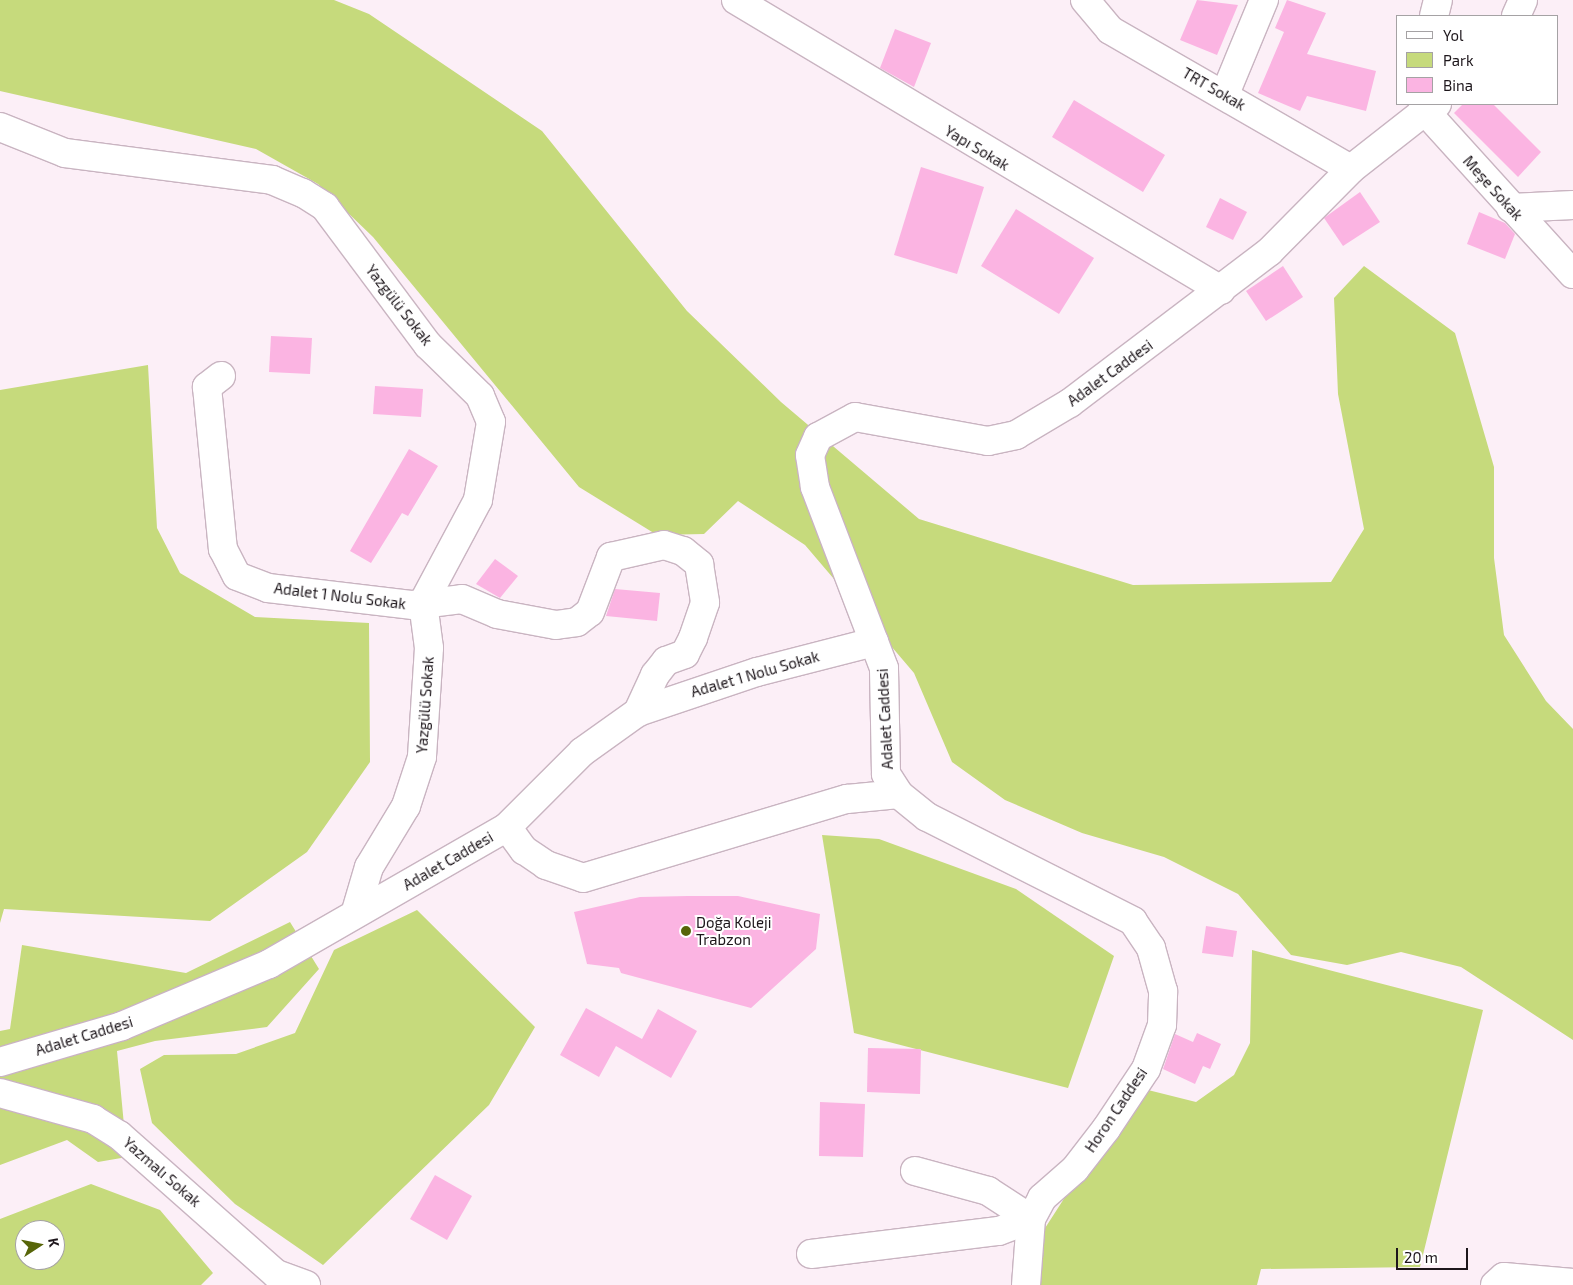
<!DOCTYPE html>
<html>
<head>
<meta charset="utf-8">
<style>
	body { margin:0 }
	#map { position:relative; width:1573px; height:1285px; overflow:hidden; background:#fceff7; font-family:"Exo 2",sans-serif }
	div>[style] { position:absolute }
	.green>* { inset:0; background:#c6da7c }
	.building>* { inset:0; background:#fbb4e2 }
	.roads { filter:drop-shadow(1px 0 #c9b4c1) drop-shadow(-1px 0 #c9b4c1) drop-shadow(0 1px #c9b4c1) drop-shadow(0 -1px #c9b4c1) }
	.minor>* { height:28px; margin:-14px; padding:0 14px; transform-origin:14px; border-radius:14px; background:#fff }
	.dots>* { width:14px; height:14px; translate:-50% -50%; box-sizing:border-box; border:2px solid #fff; border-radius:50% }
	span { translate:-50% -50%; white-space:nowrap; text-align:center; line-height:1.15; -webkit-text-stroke:4px #fff; paint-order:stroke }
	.street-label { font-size:15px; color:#1d161b }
	.poi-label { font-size:15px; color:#1d161b }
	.left { translate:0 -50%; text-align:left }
	.legend { position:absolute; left:1396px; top:15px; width:162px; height:90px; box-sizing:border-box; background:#fff; border:1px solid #a5a2a4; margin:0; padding:6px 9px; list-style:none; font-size:15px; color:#1d161b }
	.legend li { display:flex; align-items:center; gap:10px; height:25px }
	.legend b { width:25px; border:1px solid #a5a2a4 }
	.north { position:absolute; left:15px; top:1220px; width:50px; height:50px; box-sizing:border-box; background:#fff; border:1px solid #a5a2a4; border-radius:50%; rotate:79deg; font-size:14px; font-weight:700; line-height:20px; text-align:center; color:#1d161b }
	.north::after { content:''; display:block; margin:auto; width:18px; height:22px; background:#576509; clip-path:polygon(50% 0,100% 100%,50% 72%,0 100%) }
	.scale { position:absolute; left:1396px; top:1248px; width:72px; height:22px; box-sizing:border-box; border:2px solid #1d161b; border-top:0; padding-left:6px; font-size:15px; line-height:18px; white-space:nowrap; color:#1d161b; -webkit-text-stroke:4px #fff; paint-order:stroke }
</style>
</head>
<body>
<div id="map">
	<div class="green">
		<div style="clip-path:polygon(0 0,334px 0,369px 14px,542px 131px,687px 311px,781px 402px,919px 519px,1133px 585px,1331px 582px,1364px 529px,1338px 394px,1334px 298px,1364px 266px,1455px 333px,1494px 467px,1494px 558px,1504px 635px,1546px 701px,1573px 729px,1573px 1040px,1461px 967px,1401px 952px,1347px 965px,1291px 955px,1238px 894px,1164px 857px,1082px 833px,1005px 800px,952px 762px,914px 673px,805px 545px,738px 501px,704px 534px,657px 535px,579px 487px,373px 237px,318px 184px,256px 149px,0 91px)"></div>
		<div style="clip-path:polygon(148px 365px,157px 528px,180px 573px,255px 617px,369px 623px,370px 762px,307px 852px,210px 921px,4px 909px,0 923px,0 390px)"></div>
		<div style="clip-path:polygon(822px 835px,879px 839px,1016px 889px,1114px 956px,1068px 1088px,854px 1033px)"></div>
		<div style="clip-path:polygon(417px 910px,535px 1027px,489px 1105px,323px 1265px,235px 1204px,152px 1123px,140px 1069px,164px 1055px,236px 1054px,295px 1033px,334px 950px)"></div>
		<div style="clip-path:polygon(290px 922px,319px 969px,267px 1027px,155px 1041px,117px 1051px,127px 1157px,98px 1162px,67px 1140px,0 1165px,0 1031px,10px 1029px,22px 945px,186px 973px)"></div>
		<div style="clip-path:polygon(1252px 950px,1483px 1010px,1420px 1267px,1261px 1269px,1257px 1285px,1041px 1285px,1038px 1239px,1136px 1087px,1196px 1102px,1234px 1075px,1250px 1043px)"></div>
		<div style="clip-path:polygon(evenodd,91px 1184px,160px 1210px,213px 1273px,201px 1285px,0 1285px,0 1219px,91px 1184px,25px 1230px,55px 1230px,55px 1260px,25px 1260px,25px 1230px)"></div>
	</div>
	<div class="building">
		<div style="clip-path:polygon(1197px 0,1238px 5px,1217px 55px,1180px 40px)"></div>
		<div style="clip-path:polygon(1287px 0,1326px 13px,1307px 54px,1376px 71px,1366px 111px,1307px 96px,1300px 111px,1258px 93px,1284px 32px,1275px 28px)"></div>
		<div style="clip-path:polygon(895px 29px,931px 43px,914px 87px,880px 68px)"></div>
		<div style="clip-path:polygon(1074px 100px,1165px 155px,1143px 192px,1052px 137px)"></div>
		<div style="clip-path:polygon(1463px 104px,1493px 104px,1541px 152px,1518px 177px,1454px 113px)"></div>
		<div style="clip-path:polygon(921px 167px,984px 187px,957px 274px,894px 255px)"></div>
		<div style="clip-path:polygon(1360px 192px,1380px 222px,1343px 246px,1324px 218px)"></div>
		<div style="clip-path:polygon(1220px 198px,1247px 212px,1233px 240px,1206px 227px)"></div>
		<div style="clip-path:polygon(1016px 209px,1094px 258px,1059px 314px,981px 266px)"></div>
		<div style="clip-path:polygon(1479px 212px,1505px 223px,1515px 234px,1505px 259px,1467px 244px)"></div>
		<div style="clip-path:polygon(1283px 266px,1303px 297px,1266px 321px,1246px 291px)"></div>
		<div style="clip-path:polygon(271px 336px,312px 338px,310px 374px,269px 372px)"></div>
		<div style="clip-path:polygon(375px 386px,423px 389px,421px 417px,373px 414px)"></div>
		<div style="clip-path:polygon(409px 449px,438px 466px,408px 516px,402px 513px,371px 563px,350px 551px)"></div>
		<div style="clip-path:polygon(495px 559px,518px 576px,500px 598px,476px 584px)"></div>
		<div style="clip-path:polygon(615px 589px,660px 593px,657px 621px,606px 616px)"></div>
		<div style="clip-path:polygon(688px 896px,738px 896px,820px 914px,816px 949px,751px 1008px,621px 973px,619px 968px,587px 964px,574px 912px,640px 897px)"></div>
		<div style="clip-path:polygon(1206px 926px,1237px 931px,1233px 957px,1202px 953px)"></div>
		<div style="clip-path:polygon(586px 1008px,642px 1039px,658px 1009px,697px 1031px,671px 1078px,616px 1046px,599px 1077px,560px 1055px)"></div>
		<div style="clip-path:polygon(1197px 1033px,1221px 1044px,1210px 1069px,1203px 1066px,1195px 1084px,1163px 1069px,1175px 1034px,1193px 1042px)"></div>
		<div style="clip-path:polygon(868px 1048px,921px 1049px,920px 1094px,867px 1092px)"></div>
		<div style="clip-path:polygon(820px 1102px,865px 1104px,863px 1157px,819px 1156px)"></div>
		<div style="clip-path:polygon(435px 1175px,472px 1196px,447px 1240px,410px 1219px)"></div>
	</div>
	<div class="roads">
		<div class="minor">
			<div style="left:736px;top:0;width:565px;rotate:30.88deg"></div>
			<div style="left:1085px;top:0;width:39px;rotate:50deg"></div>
			<div style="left:1110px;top:30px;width:278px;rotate:30deg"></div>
			<div style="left:1434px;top:16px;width:16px;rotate:-76deg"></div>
			<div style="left:1516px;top:16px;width:17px;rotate:-66deg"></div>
			<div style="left:1225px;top:94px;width:102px;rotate:-67.5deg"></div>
			<div style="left:1437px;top:104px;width:14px;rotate:150deg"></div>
			<div style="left:1425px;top:111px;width:220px;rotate:47.8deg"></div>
			<div style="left:0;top:127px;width:70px;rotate:21.8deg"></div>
			<div style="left:65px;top:153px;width:209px;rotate:7.4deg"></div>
			<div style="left:272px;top:180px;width:34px;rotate:23deg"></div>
			<div style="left:303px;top:193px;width:26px;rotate:32deg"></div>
			<div style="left:325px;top:207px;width:172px;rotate:53.3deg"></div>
			<div style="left:428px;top:345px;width:73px;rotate:44.4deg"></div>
			<div style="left:480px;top:396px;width:28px;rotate:67deg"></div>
			<div style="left:491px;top:422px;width:79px;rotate:99.5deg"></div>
			<div style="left:478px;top:500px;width:117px;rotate:118.1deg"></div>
			<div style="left:423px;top:603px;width:45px;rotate:82.4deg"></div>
			<div style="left:429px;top:648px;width:109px;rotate:93.7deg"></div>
			<div style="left:422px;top:757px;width:52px;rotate:108.1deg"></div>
			<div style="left:406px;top:806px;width:71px;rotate:121.2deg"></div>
			<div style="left:369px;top:867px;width:46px;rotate:106.5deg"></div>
			<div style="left:1511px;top:208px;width:62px;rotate:-2.8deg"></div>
			<div style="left:221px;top:376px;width:18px;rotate:142deg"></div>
			<div style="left:207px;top:387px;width:163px;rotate:84.4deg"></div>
			<div style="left:223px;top:549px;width:30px;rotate:63deg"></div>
			<div style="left:237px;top:576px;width:33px;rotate:21deg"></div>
			<div style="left:268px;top:588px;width:146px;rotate:6.7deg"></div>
			<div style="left:413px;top:605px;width:49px;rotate:-7deg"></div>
			<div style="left:462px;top:599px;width:38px;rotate:23deg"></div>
			<div style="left:497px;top:614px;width:60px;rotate:10.6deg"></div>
			<div style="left:556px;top:625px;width:21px;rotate:-8deg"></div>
			<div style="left:577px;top:622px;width:16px;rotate:-38deg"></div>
			<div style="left:590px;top:612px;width:59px;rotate:-69.1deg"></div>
			<div style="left:611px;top:557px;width:54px;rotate:-12.8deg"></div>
			<div style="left:664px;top:545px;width:20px;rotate:18deg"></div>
			<div style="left:683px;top:551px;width:21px;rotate:39deg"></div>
			<div style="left:699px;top:564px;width:39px;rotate:81deg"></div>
			<div style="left:705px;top:603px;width:37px;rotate:109deg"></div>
			<div style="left:693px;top:638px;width:18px;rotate:117deg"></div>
			<div style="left:685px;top:654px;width:20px;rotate:160deg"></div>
			<div style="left:666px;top:661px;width:18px;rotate:128deg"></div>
			<div style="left:655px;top:675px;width:41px;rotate:114.7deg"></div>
			<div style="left:507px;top:827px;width:106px;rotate:-45deg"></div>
			<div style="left:582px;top:752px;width:69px;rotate:-35.5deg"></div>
			<div style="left:638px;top:712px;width:126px;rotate:-18.6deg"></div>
			<div style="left:757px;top:672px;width:121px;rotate:-14.4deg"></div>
			<div style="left:0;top:1062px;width:127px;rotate:-16.4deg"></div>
			<div style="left:122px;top:1026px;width:160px;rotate:-22.9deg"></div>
			<div style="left:269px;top:964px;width:275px;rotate:-29.9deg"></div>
			<div style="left:507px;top:827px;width:29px;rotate:54deg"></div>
			<div style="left:524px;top:850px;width:27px;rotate:34deg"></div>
			<div style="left:546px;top:865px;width:39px;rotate:19deg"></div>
			<div style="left:583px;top:878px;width:276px;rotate:-16.7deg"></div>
			<div style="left:847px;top:799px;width:52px;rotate:-5.5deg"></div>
			<div style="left:0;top:1093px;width:97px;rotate:15.6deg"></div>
			<div style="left:93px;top:1119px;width:31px;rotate:32deg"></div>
			<div style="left:119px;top:1135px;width:210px;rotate:41.5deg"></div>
			<div style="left:276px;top:1274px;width:32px;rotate:20deg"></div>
			<div style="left:915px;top:1171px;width:76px;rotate:15.3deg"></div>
			<div style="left:988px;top:1191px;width:51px;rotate:33.1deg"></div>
			<div style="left:811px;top:1254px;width:189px;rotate:-7deg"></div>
			<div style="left:999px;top:1231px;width:34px;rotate:-21deg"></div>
			<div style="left:1026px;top:1285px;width:66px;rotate:-85.7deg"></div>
			<div style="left:1031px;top:1219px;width:24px;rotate:-62deg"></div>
			<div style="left:1042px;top:1198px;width:44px;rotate:-41.3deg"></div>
			<div style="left:1075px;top:1169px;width:51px;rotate:-52.2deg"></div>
			<div style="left:1106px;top:1129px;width:72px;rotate:-56.3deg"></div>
			<div style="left:1146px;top:1069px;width:47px;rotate:-70deg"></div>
			<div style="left:1162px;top:1025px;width:34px;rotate:-88deg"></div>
			<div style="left:1163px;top:991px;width:45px;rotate:-105.6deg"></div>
			<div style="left:1151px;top:948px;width:32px;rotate:-124deg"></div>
			<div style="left:1133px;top:921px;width:231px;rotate:-153.2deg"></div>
			<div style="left:927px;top:817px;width:36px;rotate:-141deg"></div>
			<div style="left:899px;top:794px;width:24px;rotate:-123deg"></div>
			<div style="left:886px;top:774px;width:106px;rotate:-91.1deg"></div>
			<div style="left:884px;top:668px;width:194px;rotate:-110.9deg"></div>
			<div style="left:815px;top:487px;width:32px;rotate:-99deg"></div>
			<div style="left:810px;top:455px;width:20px;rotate:-66deg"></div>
			<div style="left:818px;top:437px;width:42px;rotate:-28.4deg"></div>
			<div style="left:855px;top:417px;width:135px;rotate:10.2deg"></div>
			<div style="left:988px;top:441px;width:29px;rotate:-12deg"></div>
			<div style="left:1016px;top:435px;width:63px;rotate:-30.7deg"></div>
			<div style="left:1070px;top:403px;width:250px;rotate:-37.2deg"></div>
			<div style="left:1269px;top:252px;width:117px;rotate:-45.3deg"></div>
			<div style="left:1351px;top:169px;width:94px;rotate:-38.1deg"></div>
			<div style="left:1425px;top:111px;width:7px;rotate:-106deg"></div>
			<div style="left:1495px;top:1285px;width:12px;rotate:-42deg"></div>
			<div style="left:1504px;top:1277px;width:69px;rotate:5deg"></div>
		</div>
	</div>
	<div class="dots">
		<div style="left:686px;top:931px;background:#576509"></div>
	</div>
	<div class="street-label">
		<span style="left:1214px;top:89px;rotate:30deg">TRT Sokak</span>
		<span style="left:977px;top:148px;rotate:31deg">Yapı Sokak</span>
		<span style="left:1493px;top:188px;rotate:48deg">Meşe Sokak</span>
		<span style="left:399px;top:305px;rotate:52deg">Yazgülü Sokak</span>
		<span style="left:1110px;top:373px;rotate:-36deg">Adalet Caddesi</span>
		<span style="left:340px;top:596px;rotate:7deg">Adalet 1 Nolu Sokak</span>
		<span style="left:755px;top:674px;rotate:-16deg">Adalet 1 Nolu Sokak</span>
		<span style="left:425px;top:705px;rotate:-86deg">Yazgülü Sokak</span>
		<span style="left:885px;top:719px;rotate:-93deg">Adalet Caddesi</span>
		<span style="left:448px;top:861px;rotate:-30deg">Adalet Caddesi</span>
		<span style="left:84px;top:1036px;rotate:-17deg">Adalet Caddesi</span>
		<span style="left:1116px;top:1110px;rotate:-56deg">Horon Caddesi</span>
		<span style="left:162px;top:1172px;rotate:41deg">Yazmalı Sokak</span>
	</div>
	<div class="poi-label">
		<span class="left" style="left:696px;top:931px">Doğa Koleji<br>Trabzon</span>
	</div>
	<ul class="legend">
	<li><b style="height:6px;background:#fff"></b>Yol</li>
	<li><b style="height:14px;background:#c6da7c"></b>Park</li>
	<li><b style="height:14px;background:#fbb4e2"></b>Bina</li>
	</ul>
	<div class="north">K</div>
	<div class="scale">20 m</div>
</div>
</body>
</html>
